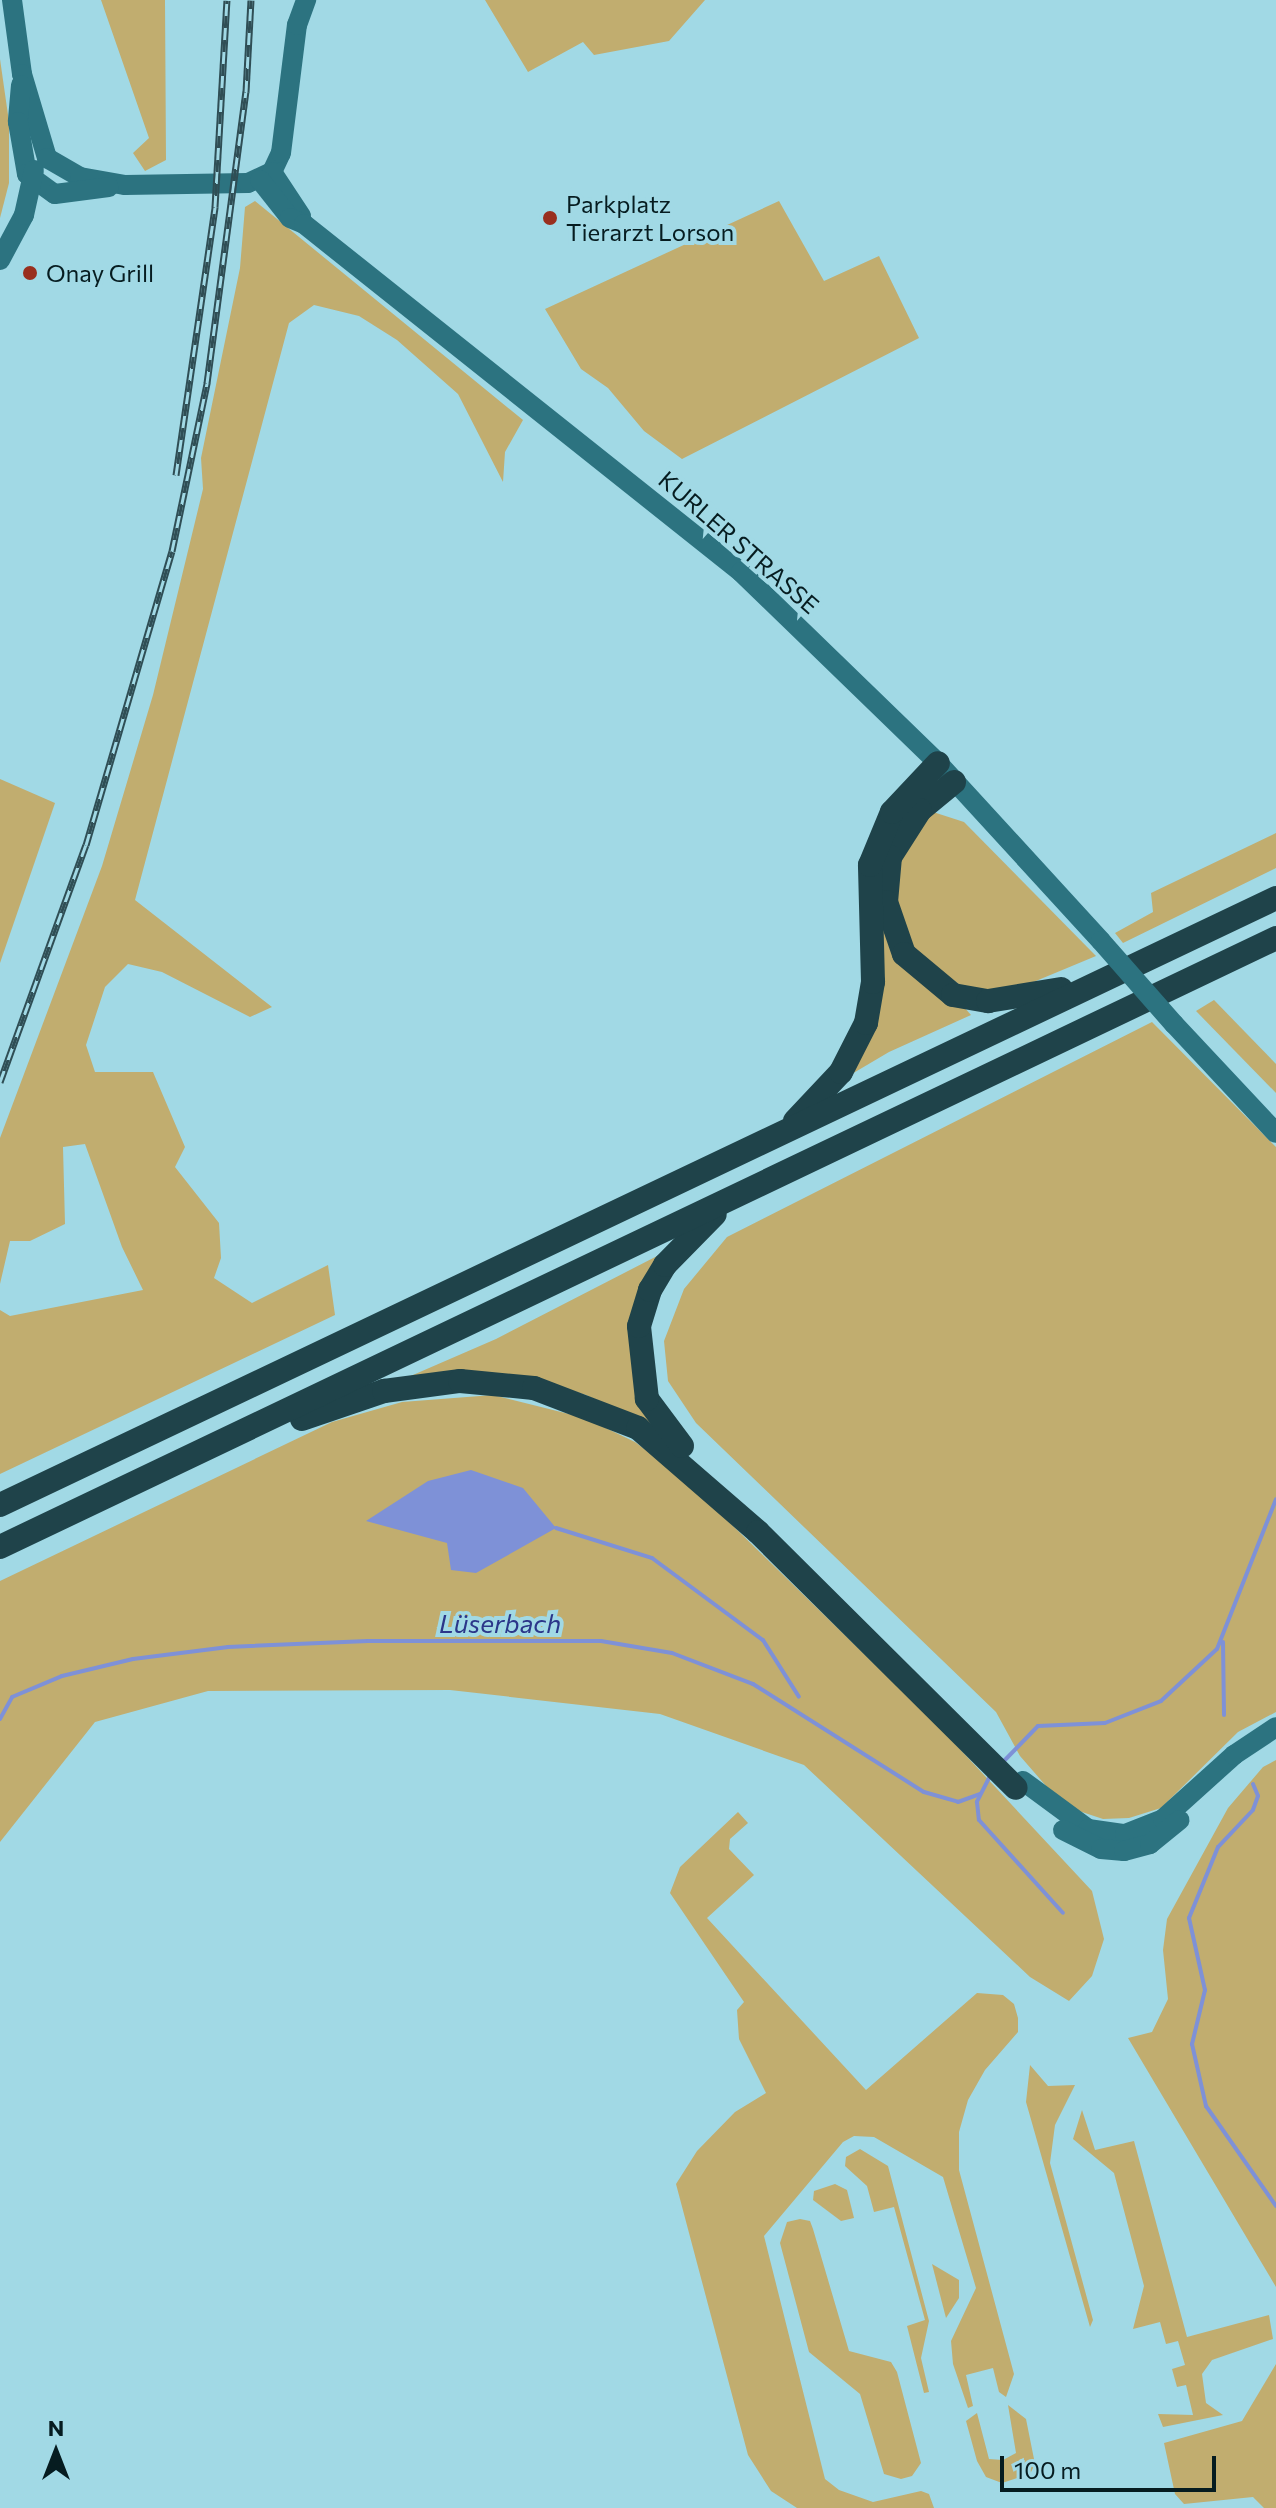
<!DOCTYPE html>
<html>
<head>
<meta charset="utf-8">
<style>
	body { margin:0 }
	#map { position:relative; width:1276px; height:2508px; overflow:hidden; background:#a1d9e5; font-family:Commissioner,sans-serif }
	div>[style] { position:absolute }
	.green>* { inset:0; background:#c1ad6f }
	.water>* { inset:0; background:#7e91d7 }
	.stream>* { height:4px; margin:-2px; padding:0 2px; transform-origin:2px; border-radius:2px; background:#7e91d7 }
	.secondary>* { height:20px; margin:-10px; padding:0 10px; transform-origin:10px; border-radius:10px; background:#2c7380 }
	.highway>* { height:24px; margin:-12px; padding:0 12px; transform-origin:12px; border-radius:12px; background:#1f434a }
	.rail>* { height:7px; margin-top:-3.5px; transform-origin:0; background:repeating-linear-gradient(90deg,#a1d9e5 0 12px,#2f4e55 0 24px); box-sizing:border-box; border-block:2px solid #2f4e55 }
	.secondary-bridge>* { height:20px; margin:-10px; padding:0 10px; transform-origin:10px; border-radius:10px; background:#2c7380 }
	.dots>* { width:22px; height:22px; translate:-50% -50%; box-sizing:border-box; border:4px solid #a1d9e5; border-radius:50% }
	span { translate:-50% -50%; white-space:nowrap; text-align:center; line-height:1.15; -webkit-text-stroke:8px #a1d9e5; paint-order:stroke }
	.poi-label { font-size:24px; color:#061c20 }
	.left { translate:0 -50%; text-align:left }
	.street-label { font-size:24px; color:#061c20 }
	.water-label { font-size:26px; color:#2b3689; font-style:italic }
	.north { position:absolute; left:16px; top:2412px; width:80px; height:80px; -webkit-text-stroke:6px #a1d9e5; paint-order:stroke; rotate:0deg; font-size:22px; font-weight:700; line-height:32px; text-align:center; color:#061c20 }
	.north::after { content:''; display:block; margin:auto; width:28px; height:36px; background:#061c20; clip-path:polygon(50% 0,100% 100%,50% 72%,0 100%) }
	.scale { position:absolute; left:1000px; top:2456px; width:216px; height:36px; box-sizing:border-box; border:4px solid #061c20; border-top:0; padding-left:10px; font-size:24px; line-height:28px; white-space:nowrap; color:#061c20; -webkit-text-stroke:6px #a1d9e5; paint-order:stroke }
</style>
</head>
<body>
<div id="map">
	<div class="green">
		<div style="clip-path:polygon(101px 0,165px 0,166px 160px,145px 171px,133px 153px,149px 138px)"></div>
		<div style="clip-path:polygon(485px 0,705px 0,669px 41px,594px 55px,583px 42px,528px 72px)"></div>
		<div style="clip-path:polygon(0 59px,9px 122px,9px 183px,0 218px)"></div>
		<div style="clip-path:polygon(255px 201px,523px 420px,505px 452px,503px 482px,458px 394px,397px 340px,359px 316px,314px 305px,289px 323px,135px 900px,272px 1007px,250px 1017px,162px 972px,128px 964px,105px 987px,86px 1045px,95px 1072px,153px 1072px,185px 1147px,175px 1167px,219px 1223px,221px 1258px,214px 1278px,252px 1303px,328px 1265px,335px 1315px,0 1474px,0 1310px,10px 1316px,143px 1290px,122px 1247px,85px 1144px,63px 1147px,65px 1224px,30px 1241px,10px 1241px,0 1284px,0 1138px,102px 866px,153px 695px,203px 489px,201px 458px,240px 268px,245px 207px)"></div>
		<div style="clip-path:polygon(779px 201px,824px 281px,879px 256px,919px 338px,682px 459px,644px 431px,608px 388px,581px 369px,545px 309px)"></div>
		<div style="clip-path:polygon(0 779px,55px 803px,0 963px)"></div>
		<div style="clip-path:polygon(930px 811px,964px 822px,1096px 956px,1007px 993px,960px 985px,915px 952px,895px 905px,899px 857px)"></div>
		<div style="clip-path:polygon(1276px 833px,1276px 868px,1123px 943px,1115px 933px,1153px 912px,1151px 893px)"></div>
		<div style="clip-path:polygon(878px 910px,971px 1015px,889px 1052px,845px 1078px)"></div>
		<div style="clip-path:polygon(1214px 1000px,1276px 1064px,1276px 1093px,1196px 1011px)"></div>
		<div style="clip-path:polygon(1152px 1022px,1276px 1147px,1276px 1712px,1238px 1732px,1161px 1808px,1129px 1818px,1103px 1819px,1079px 1811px,1047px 1787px,1020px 1756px,996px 1712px,696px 1423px,668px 1381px,664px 1341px,684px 1289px,727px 1237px)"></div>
		<div style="clip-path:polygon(661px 1254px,639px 1299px,655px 1428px,586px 1395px,537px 1381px,406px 1378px,496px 1339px)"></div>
		<div style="clip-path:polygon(493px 1395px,585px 1418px,635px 1442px,686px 1480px,943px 1731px,1092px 1891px,1104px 1939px,1092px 1976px,1069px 2001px,1030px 1977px,804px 1765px,660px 1714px,450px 1690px,208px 1691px,95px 1722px,0 1842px,0 1581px,332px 1422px,402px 1402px)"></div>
		<div style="clip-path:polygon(1276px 1760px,1276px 2287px,1128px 2038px,1152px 2032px,1168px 1999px,1163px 1950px,1167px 1919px,1228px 1808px,1263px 1767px)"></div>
		<div style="clip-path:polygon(738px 1812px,748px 1823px,730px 1839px,729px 1849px,754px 1875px,707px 1918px,866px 2090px,977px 1993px,1003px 1995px,1014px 2004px,1018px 2018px,1018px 2032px,985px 2070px,968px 2100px,959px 2132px,959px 2170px,1014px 2374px,1006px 2397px,999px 2392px,993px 2368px,966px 2375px,973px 2406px,968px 2408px,953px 2364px,951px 2341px,976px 2288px,943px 2177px,874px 2137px,854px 2136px,843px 2142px,764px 2236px,825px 2479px,839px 2490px,873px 2502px,921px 2491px,929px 2494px,934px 2508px,797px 2508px,771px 2491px,748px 2455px,676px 2184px,697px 2151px,735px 2112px,766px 2093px,739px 2039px,737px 2010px,744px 2002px,670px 1893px,680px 1867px)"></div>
		<div style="clip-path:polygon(1030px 2065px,1048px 2086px,1075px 2085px,1055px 2125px,1050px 2163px,1093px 2320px,1090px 2327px,1026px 2102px)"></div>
		<div style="clip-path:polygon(1082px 2110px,1095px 2150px,1134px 2141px,1187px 2337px,1269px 2315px,1273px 2339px,1212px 2360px,1202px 2374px,1206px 2403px,1223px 2415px,1163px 2427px,1158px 2414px,1193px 2415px,1186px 2385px,1177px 2387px,1172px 2369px,1185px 2365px,1178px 2341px,1166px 2344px,1160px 2322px,1133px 2329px,1144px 2286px,1114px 2173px,1073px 2139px)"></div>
		<div style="clip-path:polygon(860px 2149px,888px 2166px,929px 2321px,921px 2358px,929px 2392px,924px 2393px,907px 2326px,925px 2320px,894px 2207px,874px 2212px,867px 2186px,845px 2166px,846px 2157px)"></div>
		<div style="clip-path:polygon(835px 2184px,847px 2190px,854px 2218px,841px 2221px,813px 2200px,814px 2191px)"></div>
		<div style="clip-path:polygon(800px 2219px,810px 2221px,813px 2229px,849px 2351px,891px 2362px,897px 2372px,921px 2463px,912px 2476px,901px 2479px,884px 2474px,860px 2394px,809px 2352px,780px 2243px,787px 2222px)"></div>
		<div style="clip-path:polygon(932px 2264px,959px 2280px,959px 2298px,946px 2318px)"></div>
		<div style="clip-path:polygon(1276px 2364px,1276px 2508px,1264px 2508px,1253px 2497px,1184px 2504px,1175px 2494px,1164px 2443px,1242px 2421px)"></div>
		<div style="clip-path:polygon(1008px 2405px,1026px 2419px,1035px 2464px,1030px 2474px,1002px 2483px,986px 2477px,977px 2461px,966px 2421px,977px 2413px,989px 2459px,1003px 2460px,1016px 2453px)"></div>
	</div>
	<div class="water">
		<div style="clip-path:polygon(471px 1470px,523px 1488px,556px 1528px,476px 1573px,451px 1570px,447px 1543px,366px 1521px,428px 1481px)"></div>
	</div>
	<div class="stream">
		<div style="left:556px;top:1528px;width:101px;rotate:17.4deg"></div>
		<div style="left:652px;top:1558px;width:138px;rotate:36.5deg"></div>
		<div style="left:763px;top:1640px;width:67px;rotate:57.7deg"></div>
		<div style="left:1223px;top:1642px;width:73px;rotate:89.2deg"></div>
		<div style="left:0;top:1719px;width:25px;rotate:-61deg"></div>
		<div style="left:12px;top:1697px;width:54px;rotate:-22.8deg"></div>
		<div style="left:62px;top:1676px;width:73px;rotate:-13.5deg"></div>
		<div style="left:133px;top:1659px;width:96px;rotate:-7.2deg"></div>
		<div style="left:228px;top:1647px;width:140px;rotate:-2.5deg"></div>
		<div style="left:368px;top:1641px;width:233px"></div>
		<div style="left:601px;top:1641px;width:72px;rotate:9.6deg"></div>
		<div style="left:672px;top:1653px;width:87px;rotate:20.9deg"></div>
		<div style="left:753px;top:1684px;width:202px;rotate:32.3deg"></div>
		<div style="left:924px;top:1792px;width:35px;rotate:16deg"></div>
		<div style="left:958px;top:1802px;width:23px;rotate:-20deg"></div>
		<div style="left:1001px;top:1764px;width:53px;rotate:-45.8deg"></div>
		<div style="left:1038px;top:1726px;width:67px;rotate:-2.6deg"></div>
		<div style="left:1105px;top:1723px;width:60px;rotate:-21.4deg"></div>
		<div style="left:1161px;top:1701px;width:76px;rotate:-42.9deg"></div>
		<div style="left:1217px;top:1649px;width:161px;rotate:-68.5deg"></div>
		<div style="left:990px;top:1776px;width:29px;rotate:117deg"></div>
		<div style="left:977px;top:1802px;width:18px;rotate:84deg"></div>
		<div style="left:979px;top:1820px;width:125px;rotate:47.9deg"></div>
		<div style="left:1253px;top:1784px;width:13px;rotate:67deg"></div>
		<div style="left:1258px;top:1796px;width:15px;rotate:110deg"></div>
		<div style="left:1253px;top:1810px;width:51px;rotate:133.4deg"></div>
		<div style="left:1218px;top:1847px;width:77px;rotate:112.2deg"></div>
		<div style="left:1189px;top:1918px;width:74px;rotate:77.5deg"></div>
		<div style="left:1205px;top:1990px;width:56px;rotate:103.5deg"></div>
		<div style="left:1192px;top:2044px;width:64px;rotate:77.3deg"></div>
		<div style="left:1206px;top:2106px;width:122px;rotate:55deg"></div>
	</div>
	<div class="secondary">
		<div style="left:12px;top:0;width:75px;rotate:82.3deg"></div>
		<div style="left:22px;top:74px;width:88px;rotate:73.4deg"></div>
		<div style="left:47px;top:158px;width:38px;rotate:30deg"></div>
		<div style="left:80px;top:177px;width:46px;rotate:10.1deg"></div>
		<div style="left:125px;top:185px;width:123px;rotate:-0.9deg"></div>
		<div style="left:248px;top:183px;width:26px;rotate:-25deg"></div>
		<div style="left:272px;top:172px;width:21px;rotate:-65deg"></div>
		<div style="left:281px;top:153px;width:129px;rotate:-82.9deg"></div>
		<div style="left:297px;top:25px;width:27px;rotate:-70deg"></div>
		<div style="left:21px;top:85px;width:37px;rotate:95deg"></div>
		<div style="left:18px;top:122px;width:53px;rotate:80.2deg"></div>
		<div style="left:27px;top:174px;width:34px;rotate:36deg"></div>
		<div style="left:55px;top:194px;width:54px;rotate:-7.4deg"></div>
		<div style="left:272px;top:172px;width:53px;rotate:56.6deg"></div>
		<div style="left:260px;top:180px;width:48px;rotate:51.7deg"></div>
		<div style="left:290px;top:218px;width:15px;rotate:23deg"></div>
		<div style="left:304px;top:224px;width:559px;rotate:38.53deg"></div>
		<div style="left:741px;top:572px;width:274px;rotate:44.1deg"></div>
		<div style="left:938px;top:763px;width:241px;rotate:47.5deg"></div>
		<div style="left:0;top:260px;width:51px;rotate:-61.9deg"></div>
		<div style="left:24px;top:215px;width:46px;rotate:-77.5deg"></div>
		<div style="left:1174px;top:1024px;width:149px;rotate:46.9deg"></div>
		<div style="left:1023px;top:1781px;width:81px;rotate:36.4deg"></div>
		<div style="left:1088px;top:1829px;width:37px;rotate:8deg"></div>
		<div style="left:1125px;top:1834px;width:41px;rotate:-21.5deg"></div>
		<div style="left:1163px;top:1819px;width:96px;rotate:-42deg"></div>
		<div style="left:1234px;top:1755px;width:50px;rotate:-33.7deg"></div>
		<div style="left:1063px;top:1830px;width:42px;rotate:26.6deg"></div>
		<div style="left:1101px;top:1849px;width:23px;rotate:5deg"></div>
		<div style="left:1124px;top:1851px;width:27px;rotate:-15deg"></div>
		<div style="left:1150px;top:1844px;width:38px;rotate:-39deg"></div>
	</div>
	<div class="highway">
		<div style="left:954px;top:782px;width:44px;rotate:140.5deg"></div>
		<div style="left:920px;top:810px;width:56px;rotate:122.6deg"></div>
		<div style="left:890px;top:857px;width:45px;rotate:95.1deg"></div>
		<div style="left:886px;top:902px;width:55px;rotate:70.9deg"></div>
		<div style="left:904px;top:954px;width:64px;rotate:39.9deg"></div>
		<div style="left:953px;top:995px;width:36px;rotate:10deg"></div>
		<div style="left:988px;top:1001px;width:74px;rotate:-9.3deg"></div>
		<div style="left:795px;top:1121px;width:67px;rotate:-46.8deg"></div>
		<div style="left:841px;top:1072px;width:55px;rotate:-63deg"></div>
		<div style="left:866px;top:1023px;width:42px;rotate:-80.3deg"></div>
		<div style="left:873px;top:982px;width:117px;rotate:-91.5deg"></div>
		<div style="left:870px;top:865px;width:57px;rotate:-67.5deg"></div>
		<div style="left:892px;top:812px;width:67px;rotate:-46.8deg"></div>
		<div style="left:302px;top:1419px;width:87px;rotate:-18.9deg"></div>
		<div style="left:384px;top:1391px;width:77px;rotate:-7.5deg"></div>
		<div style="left:460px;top:1381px;width:74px;rotate:5.4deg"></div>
		<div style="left:534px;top:1388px;width:111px;rotate:21deg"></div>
		<div style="left:638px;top:1428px;width:159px;rotate:40.9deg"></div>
		<div style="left:758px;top:1532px;width:363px;rotate:44.8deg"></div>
		<div style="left:682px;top:1446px;width:59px;rotate:-126.7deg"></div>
		<div style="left:647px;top:1399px;width:73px;rotate:-96.3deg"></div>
		<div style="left:639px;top:1326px;width:38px;rotate:-73deg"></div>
		<div style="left:650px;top:1290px;width:29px;rotate:-59deg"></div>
		<div style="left:665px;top:1265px;width:71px;rotate:-45.6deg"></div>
		<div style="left:0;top:1505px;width:1413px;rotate:-25.44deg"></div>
		<div style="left:0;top:1547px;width:1414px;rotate:-25.51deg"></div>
	</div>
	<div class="rail">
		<div style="left:176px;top:475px;width:271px;rotate:-81.7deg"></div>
		<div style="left:215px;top:207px;width:207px;rotate:-86.7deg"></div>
		<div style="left:0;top:1082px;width:252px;rotate:-70.1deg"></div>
		<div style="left:86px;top:845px;width:306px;rotate:-73.7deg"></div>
		<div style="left:172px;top:551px;width:172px;rotate:-78.2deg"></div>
		<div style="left:207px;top:383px;width:294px;rotate:-82.4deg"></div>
		<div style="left:246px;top:92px;width:92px;rotate:-86.9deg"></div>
	</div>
	<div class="secondary-bridge">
		<div style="left:1101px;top:941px;width:111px;rotate:48.7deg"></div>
	</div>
	<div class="dots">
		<div style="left:550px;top:218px;background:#992f1e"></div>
		<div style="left:30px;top:273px;background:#992f1e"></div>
	</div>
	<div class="poi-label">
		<span class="left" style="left:566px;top:218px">Parkplatz<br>Tierarzt Lorson</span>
		<span class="left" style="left:46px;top:273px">Onay Grill</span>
	</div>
	<div class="street-label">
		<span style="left:739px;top:542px;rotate:41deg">KURLER STRASSE</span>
	</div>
	<div class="water-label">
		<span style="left:500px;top:1623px">Lüserbach</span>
	</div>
	<div class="north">N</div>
	<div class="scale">100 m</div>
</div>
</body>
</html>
